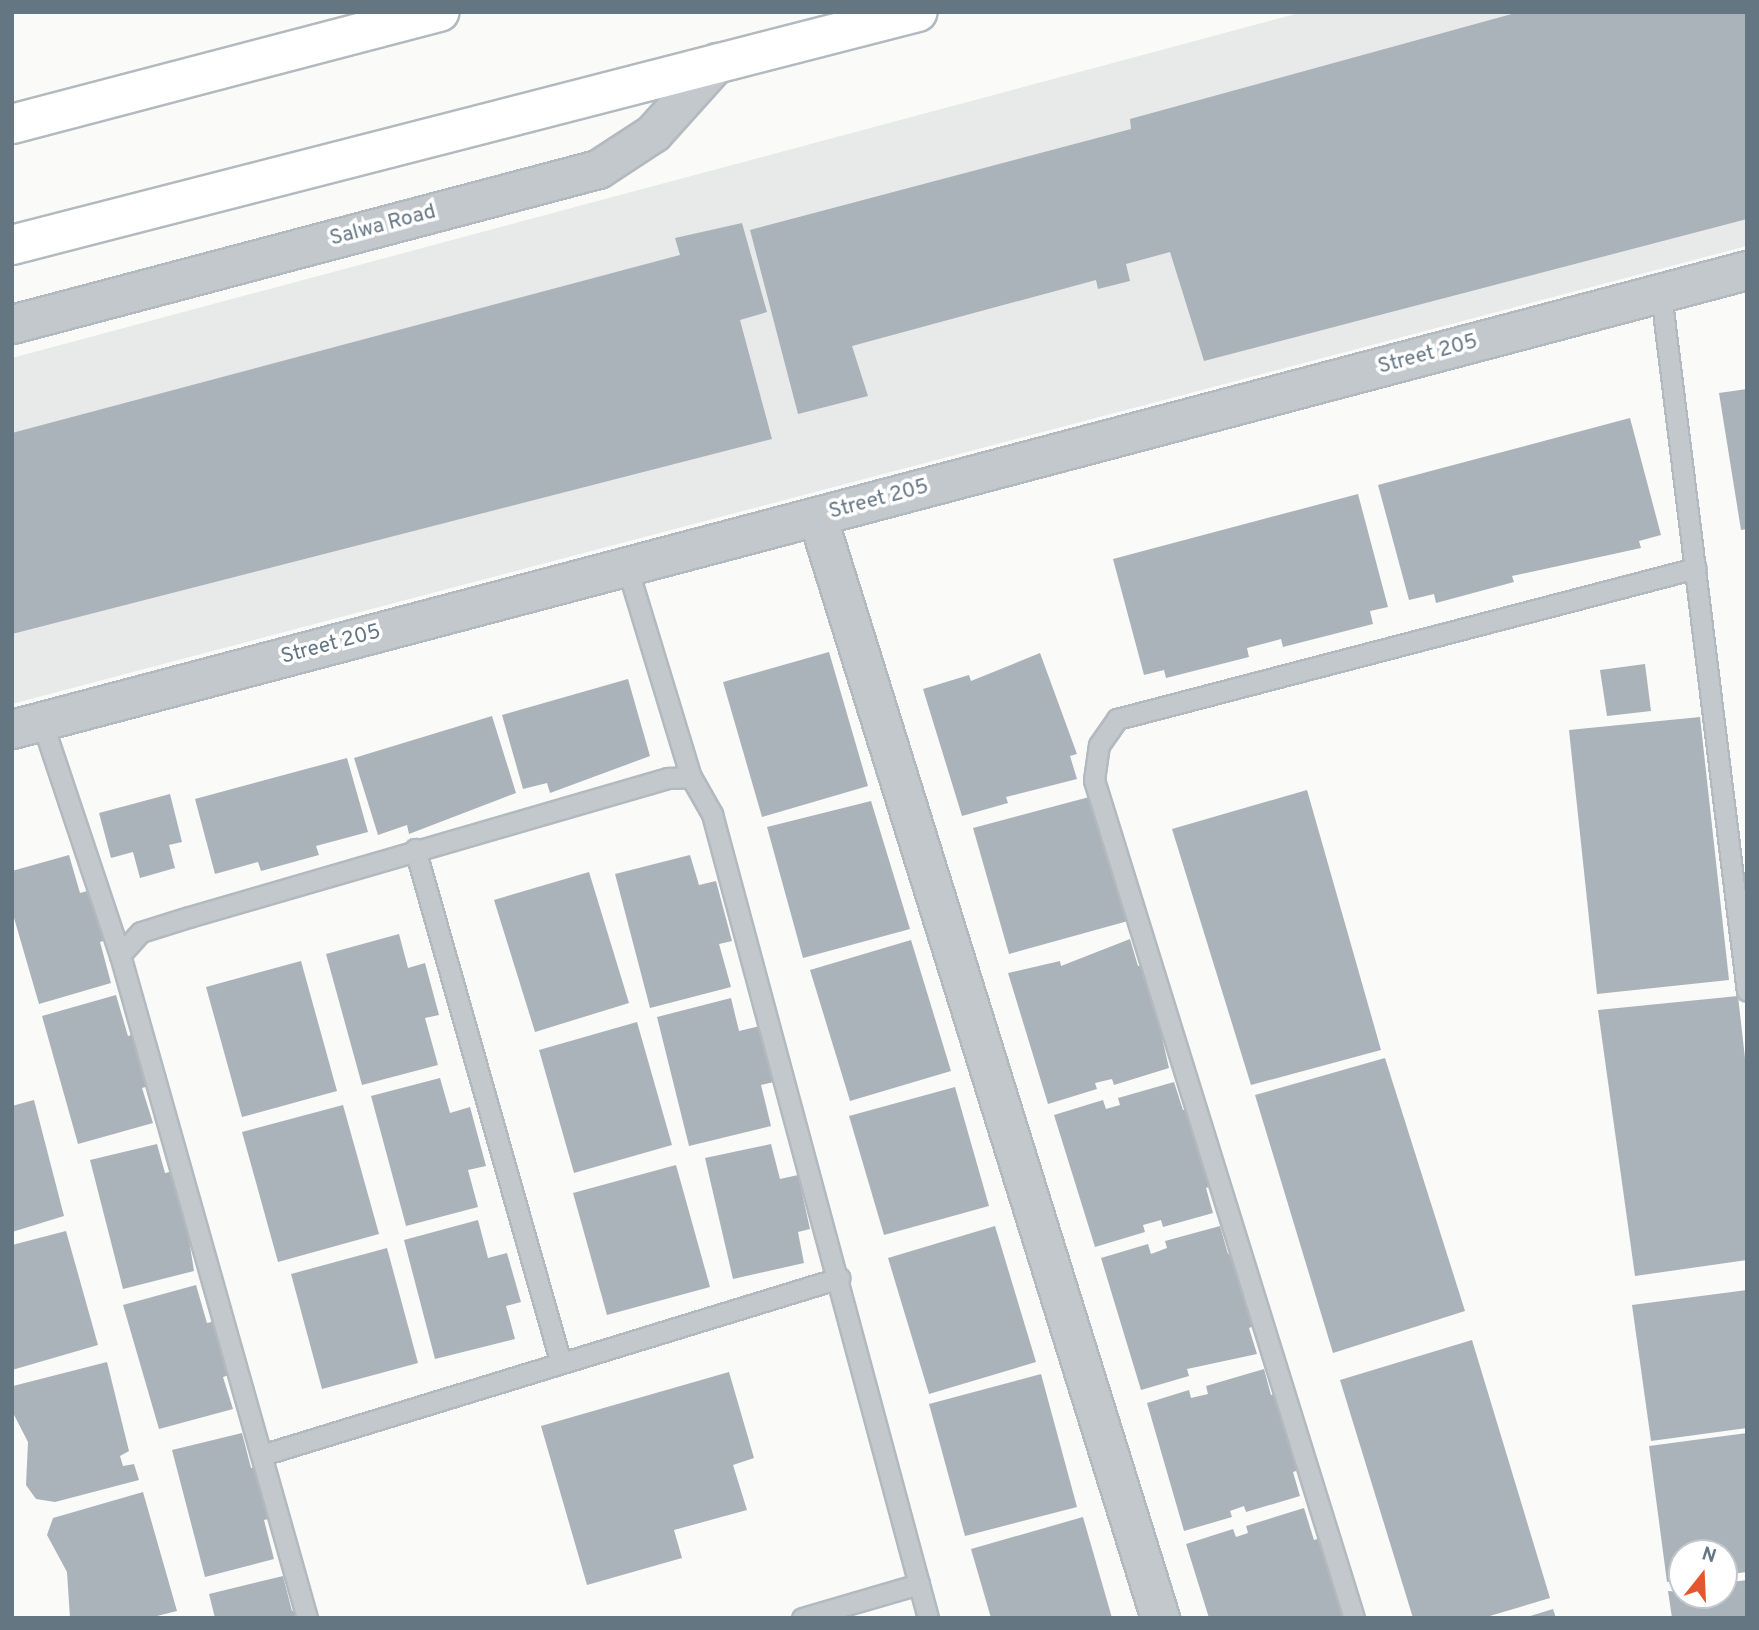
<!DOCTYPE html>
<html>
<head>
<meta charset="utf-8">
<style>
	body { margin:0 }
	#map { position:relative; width:1759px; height:1630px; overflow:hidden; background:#fafaf8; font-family:Overpass,sans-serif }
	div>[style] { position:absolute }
	.built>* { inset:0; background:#e8e9e9 }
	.building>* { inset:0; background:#aab3b9 }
	.roads { filter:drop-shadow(2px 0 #b3babf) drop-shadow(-2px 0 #b3babf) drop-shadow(0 2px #b3babf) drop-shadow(0 -2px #b3babf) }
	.service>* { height:19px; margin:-9.5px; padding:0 9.5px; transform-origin:9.5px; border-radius:9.5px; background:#c3c8cc }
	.minor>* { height:37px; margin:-18.5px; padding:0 18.5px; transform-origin:18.5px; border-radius:18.5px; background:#c3c8cc }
	.secondary>* { height:38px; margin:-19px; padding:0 19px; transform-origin:19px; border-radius:19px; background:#fff }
	.motorway>* { height:38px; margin:-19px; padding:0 19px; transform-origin:19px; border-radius:19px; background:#fff }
	span { translate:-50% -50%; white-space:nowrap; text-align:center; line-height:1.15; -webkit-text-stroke:7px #fff; paint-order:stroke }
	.street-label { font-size:21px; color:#657683 }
	.frame { position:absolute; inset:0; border:14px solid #657683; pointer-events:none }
	.north { position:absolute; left:1668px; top:1539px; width:70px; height:70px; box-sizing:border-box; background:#fff; border:2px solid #c1c8cd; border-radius:50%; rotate:18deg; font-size:19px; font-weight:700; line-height:28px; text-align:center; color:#657683 }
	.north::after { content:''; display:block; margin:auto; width:24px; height:32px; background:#e4572e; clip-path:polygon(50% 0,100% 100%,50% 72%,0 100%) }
</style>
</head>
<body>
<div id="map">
	<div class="built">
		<div style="clip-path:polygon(1303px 12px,1747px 12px,1747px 246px,12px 704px,12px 358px)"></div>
	</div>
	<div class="building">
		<div style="clip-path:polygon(1519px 12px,1747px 12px,1747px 219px,1204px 361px,1170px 252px,1126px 264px,1130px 281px,1098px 289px,1096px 280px,852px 346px,868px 396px,798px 414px,750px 230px,1131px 129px,1130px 119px)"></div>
		<div style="clip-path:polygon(742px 223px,767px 312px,740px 320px,772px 439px,12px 634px,12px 433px,680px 255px,675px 238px)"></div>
		<div style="clip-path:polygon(1747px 389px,1747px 529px,1741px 530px,1719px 393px)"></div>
		<div style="clip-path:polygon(1630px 418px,1661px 535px,1639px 541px,1641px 548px,1512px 576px,1514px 582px,1436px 603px,1434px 594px,1409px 600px,1378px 485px)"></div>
		<div style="clip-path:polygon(1358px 494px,1388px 607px,1370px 611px,1373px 624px,1283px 647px,1281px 639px,1247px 648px,1249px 657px,1166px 678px,1164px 670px,1144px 675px,1113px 559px)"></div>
		<div style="clip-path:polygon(829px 652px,868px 786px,762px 817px,723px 682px)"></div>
		<div style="clip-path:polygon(1040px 653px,1077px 754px,1070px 756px,1077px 779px,1006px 797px,1008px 803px,962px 816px,923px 689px,969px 675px,971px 681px)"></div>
		<div style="clip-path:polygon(1645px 664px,1651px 711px,1607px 716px,1600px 670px)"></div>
		<div style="clip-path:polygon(628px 679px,650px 756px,550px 793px,547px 783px,523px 789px,502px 715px)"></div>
		<div style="clip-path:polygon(492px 716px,516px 793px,409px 834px,407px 825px,378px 835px,354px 758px)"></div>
		<div style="clip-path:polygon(1700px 717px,1729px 980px,1597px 994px,1569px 730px)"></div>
		<div style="clip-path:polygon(347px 758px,368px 832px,316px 846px,319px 855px,261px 871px,258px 862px,215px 874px,195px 799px)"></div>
		<div style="clip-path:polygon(1307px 790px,1381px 1050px,1251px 1085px,1172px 829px)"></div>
		<div style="clip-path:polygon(170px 794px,182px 842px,169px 845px,175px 868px,140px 878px,133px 852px,111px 858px,99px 813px)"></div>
		<div style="clip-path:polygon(1093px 796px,1128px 921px,1009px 954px,973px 828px)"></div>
		<div style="clip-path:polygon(871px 801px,910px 929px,803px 958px,767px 827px)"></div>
		<div style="clip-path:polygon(69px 855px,80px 893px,94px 889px,109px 939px,100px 942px,111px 983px,39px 1004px,12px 911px,12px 871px)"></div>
		<div style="clip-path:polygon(690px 855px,699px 885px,716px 881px,732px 941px,719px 944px,731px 987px,650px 1008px,615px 874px)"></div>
		<div style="clip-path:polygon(589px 872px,629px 1003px,535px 1032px,494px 900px)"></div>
		<div style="clip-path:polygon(399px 934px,408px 968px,425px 963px,439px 1015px,425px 1018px,438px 1065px,362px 1085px,326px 954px)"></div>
		<div style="clip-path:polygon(1130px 939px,1138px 966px,1145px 964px,1169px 1068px,1114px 1085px,1112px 1079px,1095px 1083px,1097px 1089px,1048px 1104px,1008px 973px,1060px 961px,1061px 966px)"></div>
		<div style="clip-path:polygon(911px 940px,951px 1071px,850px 1101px,810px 970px)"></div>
		<div style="clip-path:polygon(301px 961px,337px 1091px,242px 1117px,206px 987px)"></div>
		<div style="clip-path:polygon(116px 995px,128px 1036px,137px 1033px,152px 1085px,142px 1088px,153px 1123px,78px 1144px,42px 1016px)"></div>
		<div style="clip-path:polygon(1738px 996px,1747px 1076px,1747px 1260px,1635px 1276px,1598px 1010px)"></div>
		<div style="clip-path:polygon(731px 998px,739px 1031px,760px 1026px,774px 1082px,761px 1085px,771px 1126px,689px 1146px,657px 1017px)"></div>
		<div style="clip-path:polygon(637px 1022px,672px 1145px,574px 1173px,539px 1050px)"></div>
		<div style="clip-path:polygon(1385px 1058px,1465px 1311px,1333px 1353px,1255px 1095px)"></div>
		<div style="clip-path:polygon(440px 1078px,450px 1113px,470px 1107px,486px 1166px,468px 1170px,478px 1207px,406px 1226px,371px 1096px)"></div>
		<div style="clip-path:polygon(1174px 1082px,1183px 1110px,1191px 1108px,1214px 1185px,1206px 1188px,1213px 1213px,1163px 1227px,1161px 1220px,1143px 1225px,1145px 1232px,1095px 1247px,1054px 1115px,1103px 1100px,1106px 1109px,1120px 1105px,1118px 1098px)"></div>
		<div style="clip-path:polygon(955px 1087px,989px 1206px,884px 1235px,849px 1116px)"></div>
		<div style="clip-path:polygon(34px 1100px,64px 1216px,12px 1232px,12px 1106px)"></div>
		<div style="clip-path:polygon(343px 1105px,379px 1234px,278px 1262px,242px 1132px)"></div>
		<div style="clip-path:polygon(157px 1144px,165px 1173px,178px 1170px,194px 1271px,123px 1289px,90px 1160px)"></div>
		<div style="clip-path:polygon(771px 1144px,780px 1179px,798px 1175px,810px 1229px,798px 1232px,804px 1263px,733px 1279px,705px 1158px)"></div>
		<div style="clip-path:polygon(676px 1165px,710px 1287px,607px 1315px,573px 1193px)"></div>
		<div style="clip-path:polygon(478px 1220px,488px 1258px,507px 1253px,521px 1302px,506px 1306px,515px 1339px,435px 1359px,404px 1240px)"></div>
		<div style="clip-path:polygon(995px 1226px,1036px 1362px,929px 1394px,888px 1258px)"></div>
		<div style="clip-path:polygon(1220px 1226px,1228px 1254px,1235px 1252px,1257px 1325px,1249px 1328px,1257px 1354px,1187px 1369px,1189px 1376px,1141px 1390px,1101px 1258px,1148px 1244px,1151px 1254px,1167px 1248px,1165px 1241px)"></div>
		<div style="clip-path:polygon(66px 1231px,98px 1345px,12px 1370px,12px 1245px)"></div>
		<div style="clip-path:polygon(387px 1248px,418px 1363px,322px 1389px,291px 1274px)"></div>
		<div style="clip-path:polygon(196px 1285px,207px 1323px,220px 1320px,235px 1373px,223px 1377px,233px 1409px,159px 1429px,123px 1305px)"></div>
		<div style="clip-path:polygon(1747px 1290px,1747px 1428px,1651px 1441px,1632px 1305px)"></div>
		<div style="clip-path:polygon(1472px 1340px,1550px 1598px,1483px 1618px,1413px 1618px,1340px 1380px)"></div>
		<div style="clip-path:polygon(107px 1362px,129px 1451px,120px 1456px,123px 1466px,134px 1464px,139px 1480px,55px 1502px,36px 1499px,26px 1485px,28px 1442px,12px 1411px,13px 1386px)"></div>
		<div style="clip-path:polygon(1264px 1369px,1271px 1395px,1279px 1393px,1302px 1469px,1293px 1472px,1300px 1496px,1246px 1512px,1244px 1506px,1230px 1511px,1232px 1517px,1184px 1531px,1147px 1403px,1189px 1390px,1191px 1398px,1208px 1394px,1206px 1386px)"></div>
		<div style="clip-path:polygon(729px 1372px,754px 1458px,733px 1465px,747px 1510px,674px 1530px,682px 1558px,587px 1585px,541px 1426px)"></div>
		<div style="clip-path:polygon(1041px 1374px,1077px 1507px,965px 1536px,929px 1404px)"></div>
		<div style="clip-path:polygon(242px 1433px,251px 1468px,262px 1466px,275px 1517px,264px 1520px,274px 1559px,205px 1577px,172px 1450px)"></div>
		<div style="clip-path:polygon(1747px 1433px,1747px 1572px,1724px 1575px,1724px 1553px,1682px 1553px,1682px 1580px,1667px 1582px,1649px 1446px)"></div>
		<div style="clip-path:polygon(143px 1492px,177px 1611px,149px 1618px,70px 1618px,67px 1572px,47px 1535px,53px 1518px)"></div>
		<div style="clip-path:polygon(1304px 1508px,1314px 1540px,1323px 1537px,1345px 1611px,1340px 1618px,1209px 1618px,1186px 1544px,1233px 1529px,1236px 1537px,1248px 1533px,1246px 1526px)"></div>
		<div style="clip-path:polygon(1083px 1517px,1112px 1618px,991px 1618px,971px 1549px)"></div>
		<div style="clip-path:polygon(283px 1576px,292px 1611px,301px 1608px,304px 1618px,215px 1618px,209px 1594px)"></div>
		<div style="clip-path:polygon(1747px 1580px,1747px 1618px,1672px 1618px,1668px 1591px,1724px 1595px,1724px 1583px)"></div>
		<div style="clip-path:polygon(1553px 1609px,1556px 1618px,1527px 1618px,1527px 1617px)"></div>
	</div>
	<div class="roads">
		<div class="service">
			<div style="left:1661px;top:294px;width:702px;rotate:82.97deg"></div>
			<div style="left:627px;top:567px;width:220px;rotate:73.1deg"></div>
			<div style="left:42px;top:722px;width:246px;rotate:71.5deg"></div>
			<div style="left:120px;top:955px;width:689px;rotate:74.25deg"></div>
			<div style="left:415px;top:849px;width:531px;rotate:74.16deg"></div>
			<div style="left:120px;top:955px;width:31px;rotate:-48deg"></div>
			<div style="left:141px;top:932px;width:50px;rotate:-17.4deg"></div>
			<div style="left:189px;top:917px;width:499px;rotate:-16.2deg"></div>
			<div style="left:668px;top:778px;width:23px;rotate:-2deg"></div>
			<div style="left:691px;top:777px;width:43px;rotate:60.4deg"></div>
			<div style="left:712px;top:814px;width:833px;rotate:74.96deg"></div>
			<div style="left:262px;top:1455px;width:604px;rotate:-17.05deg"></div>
			<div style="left:802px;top:1618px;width:122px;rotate:-16.2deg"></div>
			<div style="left:1354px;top:1618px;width:877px;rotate:-107.24deg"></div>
			<div style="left:1094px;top:780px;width:35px;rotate:-82deg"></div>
			<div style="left:1099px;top:745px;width:32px;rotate:-55deg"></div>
			<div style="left:1117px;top:719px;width:598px;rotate:-14.62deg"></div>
		</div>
		<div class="minor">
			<div style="left:12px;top:324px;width:606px;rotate:-14.82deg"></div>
			<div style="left:598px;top:169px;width:66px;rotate:-33.2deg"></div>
			<div style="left:653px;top:133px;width:96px;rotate:-48deg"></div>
			<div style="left:817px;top:516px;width:1154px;rotate:72.71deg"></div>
			<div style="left:12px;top:729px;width:1795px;rotate:-14.82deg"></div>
		</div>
		<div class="secondary">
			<div style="left:12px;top:245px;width:935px;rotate:-14.42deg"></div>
		</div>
		<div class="motorway">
			<div style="left:12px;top:124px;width:442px;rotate:-14.7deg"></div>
		</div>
	</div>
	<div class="street-label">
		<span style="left:383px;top:226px;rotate:-15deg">Salwa Road</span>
		<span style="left:1428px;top:355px;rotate:-15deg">Street 205</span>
		<span style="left:879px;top:500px;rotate:-15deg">Street 205</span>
		<span style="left:331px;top:645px;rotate:-15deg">Street 205</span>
	</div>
	<div class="frame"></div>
	<div class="north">N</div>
</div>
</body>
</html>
